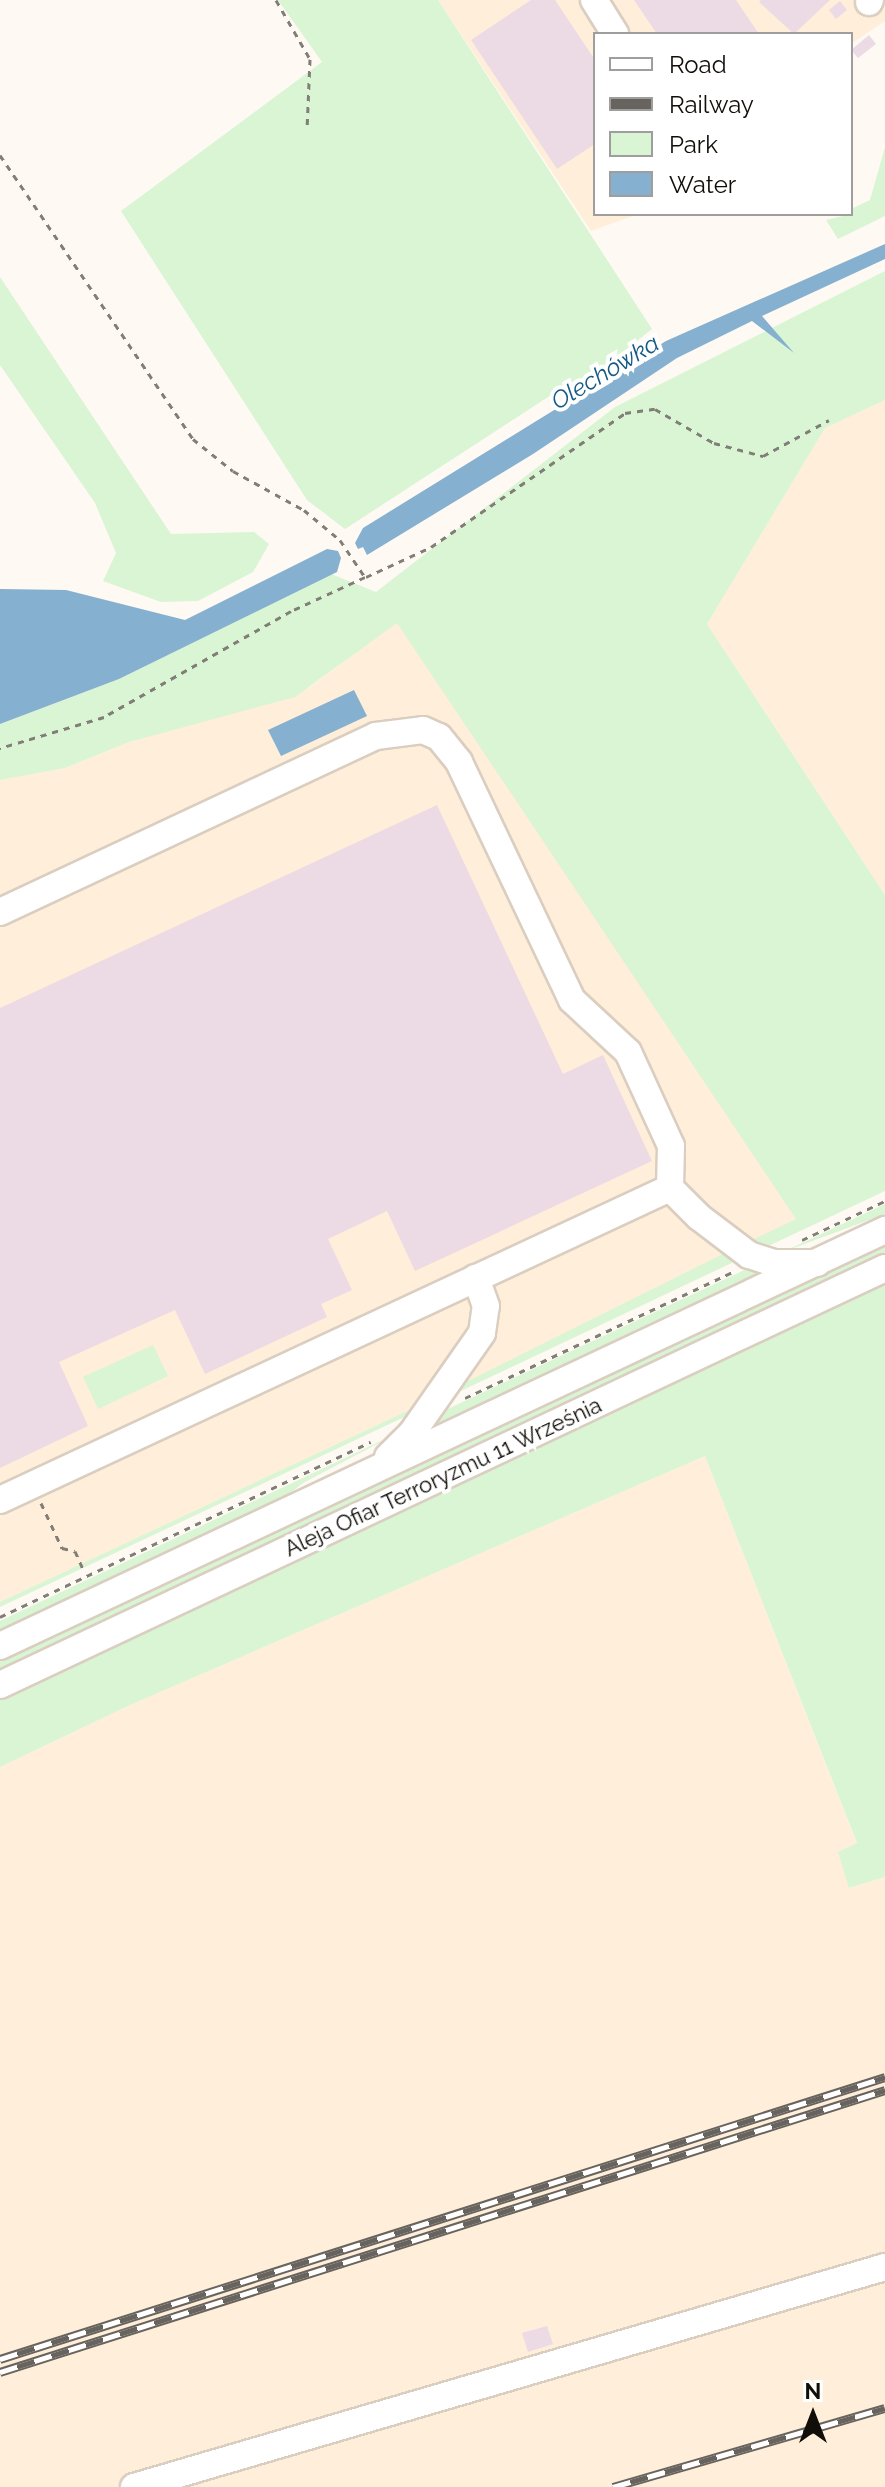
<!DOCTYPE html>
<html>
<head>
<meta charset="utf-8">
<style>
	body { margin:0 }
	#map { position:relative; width:885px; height:2487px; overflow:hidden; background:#fef9f3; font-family:Raleway,sans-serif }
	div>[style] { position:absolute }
	.built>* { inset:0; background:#ffeed9 }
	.green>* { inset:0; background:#d9f5d4 }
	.water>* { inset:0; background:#85b0d0 }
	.building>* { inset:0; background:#ecdbe5 }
	.path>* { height:3px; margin-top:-1.5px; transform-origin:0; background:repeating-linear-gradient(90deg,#817d77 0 6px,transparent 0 12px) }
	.roads { filter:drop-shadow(2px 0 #dacec0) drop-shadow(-2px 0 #dacec0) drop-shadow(0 2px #dacec0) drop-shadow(0 -2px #dacec0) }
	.minor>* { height:26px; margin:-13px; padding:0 13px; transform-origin:13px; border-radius:13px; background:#fff }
	.rail>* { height:9px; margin-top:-4.5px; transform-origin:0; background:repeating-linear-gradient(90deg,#fff 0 18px,#67635e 0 36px); box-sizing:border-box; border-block:2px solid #67635e }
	span { translate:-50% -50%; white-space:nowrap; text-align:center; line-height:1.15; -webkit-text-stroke:8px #fff; paint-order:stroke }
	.street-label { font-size:22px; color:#110d08 }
	.water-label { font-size:24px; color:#135a84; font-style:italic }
	.legend { position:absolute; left:593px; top:32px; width:260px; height:184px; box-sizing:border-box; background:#fff; border:2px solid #a09e9c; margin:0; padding:10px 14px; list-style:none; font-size:24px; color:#110d08 }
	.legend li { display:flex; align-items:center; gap:16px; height:40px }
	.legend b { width:40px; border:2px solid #a09e9c }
	.north { position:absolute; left:773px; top:2375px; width:80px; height:80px; -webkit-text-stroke:6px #fff; paint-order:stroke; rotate:0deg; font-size:22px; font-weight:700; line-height:32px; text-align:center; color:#110d08 }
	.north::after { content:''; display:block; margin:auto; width:28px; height:36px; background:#110d08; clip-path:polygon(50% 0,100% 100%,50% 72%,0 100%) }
</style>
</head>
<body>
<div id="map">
	<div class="built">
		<div style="clip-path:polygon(438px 0,885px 0,885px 21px,851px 44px,851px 34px,595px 34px,595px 214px,638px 214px,591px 231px)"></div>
		<div style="clip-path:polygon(885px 400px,885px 895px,707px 624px,825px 428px)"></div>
		<div style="clip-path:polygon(397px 622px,797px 1219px,420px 1405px,0 1602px,0 780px,65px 768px,129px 742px,310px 687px)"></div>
		<div style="clip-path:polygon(705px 1456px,857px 1844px,850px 1888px,885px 1877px,885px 2487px,0 2487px,0 1767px,130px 1705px)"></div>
	</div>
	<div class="green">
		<div style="clip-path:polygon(278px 0,438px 0,652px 329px,589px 379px,565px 386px,345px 529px,307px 500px,121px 211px,322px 62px)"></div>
		<div style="clip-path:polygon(885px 147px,885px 216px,838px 239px,826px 220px,851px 214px,851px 209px,870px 200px)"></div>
		<div style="clip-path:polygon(885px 271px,885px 400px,825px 428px,707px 624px,885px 895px,885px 1191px,760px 1250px,746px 1243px,796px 1219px,397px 623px,295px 697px,129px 742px,65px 768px,0 780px,0 724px,119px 679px,331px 574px,376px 592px,615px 407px)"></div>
		<div style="clip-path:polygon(0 277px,171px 534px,254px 532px,269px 544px,253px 572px,198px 601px,161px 602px,103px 581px,116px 553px,95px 503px,0 365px)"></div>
		<div style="clip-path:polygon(885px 1204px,885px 1214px,783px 1252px)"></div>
		<div style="clip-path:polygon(885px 1241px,885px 1257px,0 1673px,0 1658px)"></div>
		<div style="clip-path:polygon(727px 1252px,738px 1260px,448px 1397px,454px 1388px)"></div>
		<div style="clip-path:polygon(749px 1268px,758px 1275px,425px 1434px,437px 1414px)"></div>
		<div style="clip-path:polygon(885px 1283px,885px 1877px,849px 1888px,838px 1852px,857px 1843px,705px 1456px,130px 1705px,0 1767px,0 1699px)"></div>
		<div style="clip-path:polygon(153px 1345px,168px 1376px,98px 1409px,83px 1377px)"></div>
		<div style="clip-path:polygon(420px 1405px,415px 1412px,0 1607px,0 1602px)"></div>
		<div style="clip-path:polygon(400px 1432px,303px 1483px,276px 1504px,0 1634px,0 1621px)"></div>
	</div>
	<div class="water">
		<div style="clip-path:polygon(885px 244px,885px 259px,762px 316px,794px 353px,752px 321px,677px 358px,533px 454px,367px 555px,363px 547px,358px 549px,355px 543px,363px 528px,666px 341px)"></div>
		<div style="clip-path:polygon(327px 549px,338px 551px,341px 558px,337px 572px,119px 679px,0 724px,0 589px,66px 590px,185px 620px)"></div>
		<div style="clip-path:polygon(354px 690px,367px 716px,281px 756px,268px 730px)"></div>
	</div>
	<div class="building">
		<div style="clip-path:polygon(531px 0,555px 0,595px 60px,595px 144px,557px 169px,471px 40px)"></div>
		<div style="clip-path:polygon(634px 0,736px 0,759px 34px,657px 34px)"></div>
		<div style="clip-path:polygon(830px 0,794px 34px,759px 2px,761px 0)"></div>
		<div style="clip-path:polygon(840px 1px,847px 10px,836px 19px,829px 10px)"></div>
		<div style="clip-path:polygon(869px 35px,876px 44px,858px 58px,851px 50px)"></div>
		<div style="clip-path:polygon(437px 805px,563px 1074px,603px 1055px,652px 1161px,415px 1271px,387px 1211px,328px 1239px,352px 1290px,321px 1304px,327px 1317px,205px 1374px,175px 1310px,59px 1362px,88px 1426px,0 1468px,0 1008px)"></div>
		<div style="clip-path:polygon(547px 2326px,553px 2344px,528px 2352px,522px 2333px)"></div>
	</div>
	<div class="path">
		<div style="left:276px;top:0;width:68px;rotate:60deg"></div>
		<div style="left:310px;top:59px;width:71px;rotate:92.4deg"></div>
		<div style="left:0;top:155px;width:343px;rotate:55.8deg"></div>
		<div style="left:193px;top:439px;width:51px;rotate:38.7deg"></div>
		<div style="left:233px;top:471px;width:81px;rotate:28.8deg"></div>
		<div style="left:304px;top:510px;width:47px;rotate:39.8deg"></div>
		<div style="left:340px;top:540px;width:45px;rotate:56deg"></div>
		<div style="left:365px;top:577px;width:81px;rotate:155.3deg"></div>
		<div style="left:291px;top:611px;width:215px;rotate:150.5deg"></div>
		<div style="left:104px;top:717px;width:109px;rotate:163.4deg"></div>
		<div style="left:366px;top:577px;width:72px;rotate:-24.8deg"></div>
		<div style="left:431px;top:547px;width:236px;rotate:-34.6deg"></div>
		<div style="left:625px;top:413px;width:30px;rotate:-8deg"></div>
		<div style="left:655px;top:409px;width:68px;rotate:30deg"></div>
		<div style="left:714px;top:443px;width:51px;rotate:14.9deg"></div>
		<div style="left:763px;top:456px;width:75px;rotate:-28.6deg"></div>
		<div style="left:802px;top:1240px;width:92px;rotate:-25.2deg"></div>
		<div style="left:465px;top:1398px;width:296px;rotate:-25.2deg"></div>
		<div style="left:41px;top:1503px;width:50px;rotate:65deg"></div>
		<div style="left:62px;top:1548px;width:13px;rotate:13deg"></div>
		<div style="left:75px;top:1551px;width:22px;rotate:66deg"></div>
		<div style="left:0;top:1617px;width:410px;rotate:-25.3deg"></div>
	</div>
	<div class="roads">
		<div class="minor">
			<div style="left:594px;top:0;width:40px;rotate:58deg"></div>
			<div style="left:869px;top:2px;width:2px;rotate:-63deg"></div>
			<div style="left:0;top:912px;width:415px;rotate:-25.1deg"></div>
			<div style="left:376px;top:736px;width:47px;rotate:-7.3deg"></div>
			<div style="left:423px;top:730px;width:17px;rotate:24deg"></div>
			<div style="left:439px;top:737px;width:32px;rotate:51deg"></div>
			<div style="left:459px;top:762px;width:263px;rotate:64.6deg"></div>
			<div style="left:572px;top:1000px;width:76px;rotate:42.9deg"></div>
			<div style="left:628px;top:1052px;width:103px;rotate:65.4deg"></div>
			<div style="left:671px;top:1146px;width:42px;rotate:91.4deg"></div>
			<div style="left:670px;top:1188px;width:41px;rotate:45deg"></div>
			<div style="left:699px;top:1217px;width:63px;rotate:37.2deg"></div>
			<div style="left:749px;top:1255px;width:25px;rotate:18deg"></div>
			<div style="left:773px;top:1263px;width:44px"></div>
			<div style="left:388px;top:1457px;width:34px;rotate:-45deg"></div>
			<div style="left:412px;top:1433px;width:122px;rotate:-55deg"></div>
			<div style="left:482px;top:1333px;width:27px;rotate:-82deg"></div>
			<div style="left:486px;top:1306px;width:30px;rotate:-110deg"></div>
			<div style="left:0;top:1500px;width:739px;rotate:-24.97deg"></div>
			<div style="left:0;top:1646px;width:978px;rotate:-25.18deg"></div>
			<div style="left:0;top:1685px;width:978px;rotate:-25.23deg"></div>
			<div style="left:134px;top:2487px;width:783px;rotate:-16.33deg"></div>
		</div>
	</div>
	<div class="rail">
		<div style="left:0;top:2359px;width:929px;rotate:-17.67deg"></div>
		<div style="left:0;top:2372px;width:929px;rotate:-17.67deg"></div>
		<div style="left:613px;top:2487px;width:283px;rotate:-16.2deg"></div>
	</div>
	<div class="street-label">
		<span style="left:443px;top:1477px;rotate:-25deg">Aleja Ofiar Terroryzmu 11 Września</span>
	</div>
	<div class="water-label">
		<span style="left:605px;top:372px;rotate:-31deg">Olechówka</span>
	</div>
	<ul class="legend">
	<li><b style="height:10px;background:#fff"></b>Road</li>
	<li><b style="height:10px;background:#67635e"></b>Railway</li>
	<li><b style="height:22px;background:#d9f5d4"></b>Park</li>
	<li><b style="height:22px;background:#85b0d0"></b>Water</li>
	</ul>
	<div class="north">N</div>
</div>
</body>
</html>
